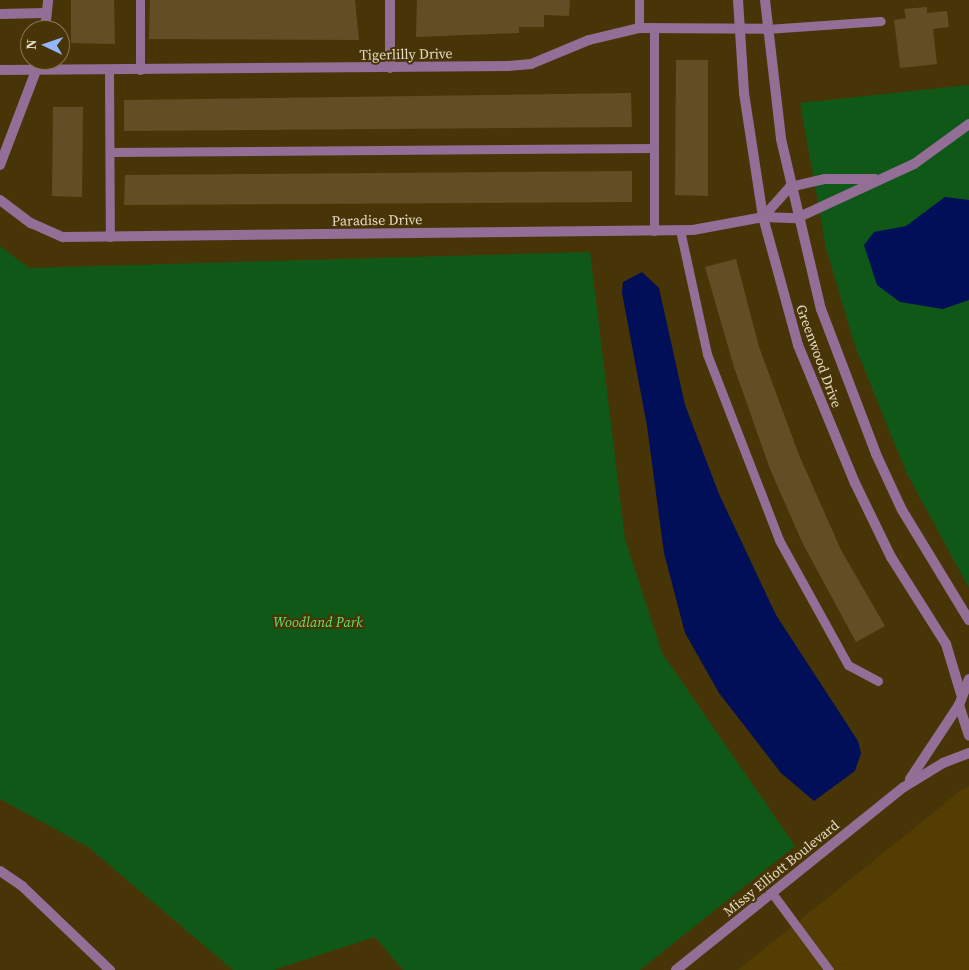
<!DOCTYPE html>
<html>
<head>
<meta charset="utf-8">
<style>
	body { margin:0 }
	#map { position:relative; width:969px; height:970px; overflow:hidden; background:#483507; font-family:"Source Serif 4",serif }
	div>[style] { position:absolute }
	.built>* { inset:0; background:#533d03 }
	.green>* { inset:0; background:#105818 }
	.water>* { inset:0; background:#010e58 }
	.building>* { inset:0; background:#624e24 }
	.service>* { height:9px; margin:-4.5px; padding:0 4.5px; transform-origin:4.5px; border-radius:4.5px; background:#936e96 }
	.minor>* { height:10px; margin:-5px; padding:0 5px; transform-origin:5px; border-radius:5px; background:#936e96 }
	.tertiary>* { height:10px; margin:-5px; padding:0 5px; transform-origin:5px; border-radius:5px; background:#936e96 }
	span { translate:-50% -50%; white-space:nowrap; text-align:center; line-height:1.15; -webkit-text-stroke:4px #483507; paint-order:stroke }
	.street-label { font-size:14px; color:#e4d9c2 }
	.park-label { font-size:14px; color:#65e16b; font-style:italic }
	.north { position:absolute; left:20px; top:20px; width:50px; height:50px; box-sizing:border-box; background:#483507; border:1px solid #867752; border-radius:50%; rotate:273deg; font-size:14px; font-weight:700; line-height:20px; text-align:center; color:#e4d9c2 }
	.north::after { content:''; display:block; margin:auto; width:18px; height:22px; background:#95b6fd; clip-path:polygon(50% 0,100% 100%,50% 72%,0 100%) }
</style>
</head>
<body>
<div id="map">
	<div class="built">
		<div style="clip-path:polygon(969px 786px,969px 970px,738px 970px,960px 791px)"></div>
	</div>
	<div class="green">
		<div style="clip-path:polygon(969px 85px,969px 588px,906px 472px,855px 346px,826px 248px,800px 103px)"></div>
		<div style="clip-path:polygon(0 246px,29px 268px,590px 252px,625px 539px,662px 653px,795px 846px,640px 970px,403px 970px,375px 937px,273px 970px,233px 970px,88px 847px,0 799px)"></div>
	</div>
	<div class="water">
		<div style="clip-path:polygon(945px 197px,969px 200px,969px 300px,943px 309px,900px 302px,877px 285px,864px 245px,874px 232px,906px 226px)"></div>
		<div style="clip-path:polygon(642px 272px,659px 288px,685px 405px,719px 494px,776px 615px,858px 741px,861px 753px,855px 771px,814px 801px,781px 773px,719px 693px,685px 633px,664px 553px,647px 426px,622px 293px,623px 282px)"></div>
	</div>
	<div class="building">
		<div style="clip-path:polygon(71px 0,114px 0,115px 44px,71px 43px)"></div>
		<div style="clip-path:polygon(150px 0,355px 0,359px 40px,149px 39px)"></div>
		<div style="clip-path:polygon(417px 0,570px 0,569px 16px,544px 15px,544px 27px,519px 27px,519px 33px,416px 37px)"></div>
		<div style="clip-path:polygon(927px 7px,927px 13px,947px 11px,949px 27px,933px 29px,937px 64px,900px 68px,894px 20px,906px 18px,904px 9px)"></div>
		<div style="clip-path:polygon(676px 60px,708px 60px,708px 196px,675px 195px)"></div>
		<div style="clip-path:polygon(631px 93px,632px 127px,124px 131px,124px 100px)"></div>
		<div style="clip-path:polygon(53px 107px,83px 107px,82px 197px,52px 196px)"></div>
		<div style="clip-path:polygon(632px 171px,632px 202px,124px 205px,125px 175px)"></div>
		<div style="clip-path:polygon(736px 259px,759px 347px,799px 455px,841px 550px,885px 626px,856px 642px,803px 544px,770px 469px,734px 367px,705px 267px)"></div>
	</div>
	<div class="service">
		<div style="left:639px;top:0;width:28px;rotate:90deg"></div>
		<div style="left:654px;top:27px;width:204px;rotate:90deg"></div>
		<div style="left:767px;top:29px;width:114px;rotate:-4deg"></div>
		<div style="left:109px;top:70px;width:167px;rotate:89.7deg"></div>
		<div style="left:140px;top:70px;width:70px;rotate:-90deg"></div>
		<div style="left:110px;top:152px;width:544px;rotate:-0.42deg"></div>
		<div style="left:680px;top:230px;width:127px;rotate:77.7deg"></div>
		<div style="left:707px;top:354px;width:199px;rotate:68.8deg"></div>
		<div style="left:779px;top:540px;width:143px;rotate:61.1deg"></div>
		<div style="left:848px;top:665px;width:34px;rotate:28deg"></div>
		<div style="left:772px;top:893px;width:96px;rotate:53.5deg"></div>
	</div>
	<div class="minor">
		<div style="left:0;top:14px;width:46px;rotate:-1.2deg"></div>
		<div style="left:45px;top:30px;width:30px;rotate:-84deg"></div>
		<div style="left:390px;top:68px;width:68px;rotate:-90deg"></div>
		<div style="left:0;top:70px;width:508px;rotate:-0.45deg"></div>
		<div style="left:508px;top:66px;width:23px;rotate:-5deg"></div>
		<div style="left:531px;top:64px;width:63px;rotate:-22.5deg"></div>
		<div style="left:589px;top:40px;width:51px;rotate:-13.5deg"></div>
		<div style="left:639px;top:28px;width:128px;rotate:0.4deg"></div>
		<div style="left:0;top:165px;width:112px;rotate:-69.1deg"></div>
		<div style="left:0;top:200px;width:39px;rotate:37deg"></div>
		<div style="left:31px;top:223px;width:35px;rotate:24deg"></div>
		<div style="left:63px;top:237px;width:630px;rotate:-0.64deg"></div>
		<div style="left:693px;top:230px;width:71px;rotate:-10.5deg"></div>
		<div style="left:763px;top:217px;width:34px;rotate:2deg"></div>
		<div style="left:797px;top:218px;width:129px;rotate:-24.8deg"></div>
		<div style="left:914px;top:164px;width:68px;rotate:-36deg"></div>
		<div style="left:763px;top:217px;width:40px;rotate:-48deg"></div>
		<div style="left:790px;top:187px;width:36px;rotate:-13deg"></div>
		<div style="left:825px;top:179px;width:50px"></div>
		<div style="left:0;top:871px;width:27px;rotate:34deg"></div>
		<div style="left:22px;top:886px;width:122px;rotate:43.7deg"></div>
	</div>
	<div class="tertiary">
		<div style="left:738px;top:0;width:93px;rotate:86.3deg"></div>
		<div style="left:744px;top:93px;width:125px;rotate:81.3deg"></div>
		<div style="left:763px;top:217px;width:133px;rotate:74.7deg"></div>
		<div style="left:798px;top:345px;width:149px;rotate:67.6deg"></div>
		<div style="left:855px;top:483px;width:82px;rotate:64.1deg"></div>
		<div style="left:891px;top:557px;width:103px;rotate:57.7deg"></div>
		<div style="left:946px;top:644px;width:52px;rotate:73.3deg"></div>
		<div style="left:765px;top:0;width:140px;rotate:83.4deg"></div>
		<div style="left:781px;top:139px;width:175px;rotate:76.8deg"></div>
		<div style="left:821px;top:309px;width:155px;rotate:69.2deg"></div>
		<div style="left:876px;top:454px;width:62px;rotate:65.1deg"></div>
		<div style="left:902px;top:510px;width:129px;rotate:58.7deg"></div>
		<div style="left:969px;top:679px;width:28px;rotate:111deg"></div>
		<div style="left:959px;top:705px;width:32px;rotate:72deg"></div>
		<div style="left:910px;top:779px;width:89px;rotate:-56.5deg"></div>
		<div style="left:676px;top:970px;width:292px;rotate:-38.8deg"></div>
		<div style="left:904px;top:787px;width:46px;rotate:-31.6deg"></div>
		<div style="left:943px;top:763px;width:28px;rotate:-21deg"></div>
	</div>
	<div class="street-label">
		<span style="left:406px;top:54px;rotate:-1deg">Tigerlilly Drive</span>
		<span style="left:377px;top:220px;rotate:-1deg">Paradise Drive</span>
		<span style="left:819px;top:356px;rotate:70deg">Greenwood Drive</span>
		<span style="left:781px;top:868px;rotate:-39deg">Missy Elliott Boulevard</span>
	</div>
	<div class="park-label">
		<span style="left:318px;top:622px">Woodland Park</span>
	</div>
	<div class="north">N</div>
</div>
</body>
</html>
